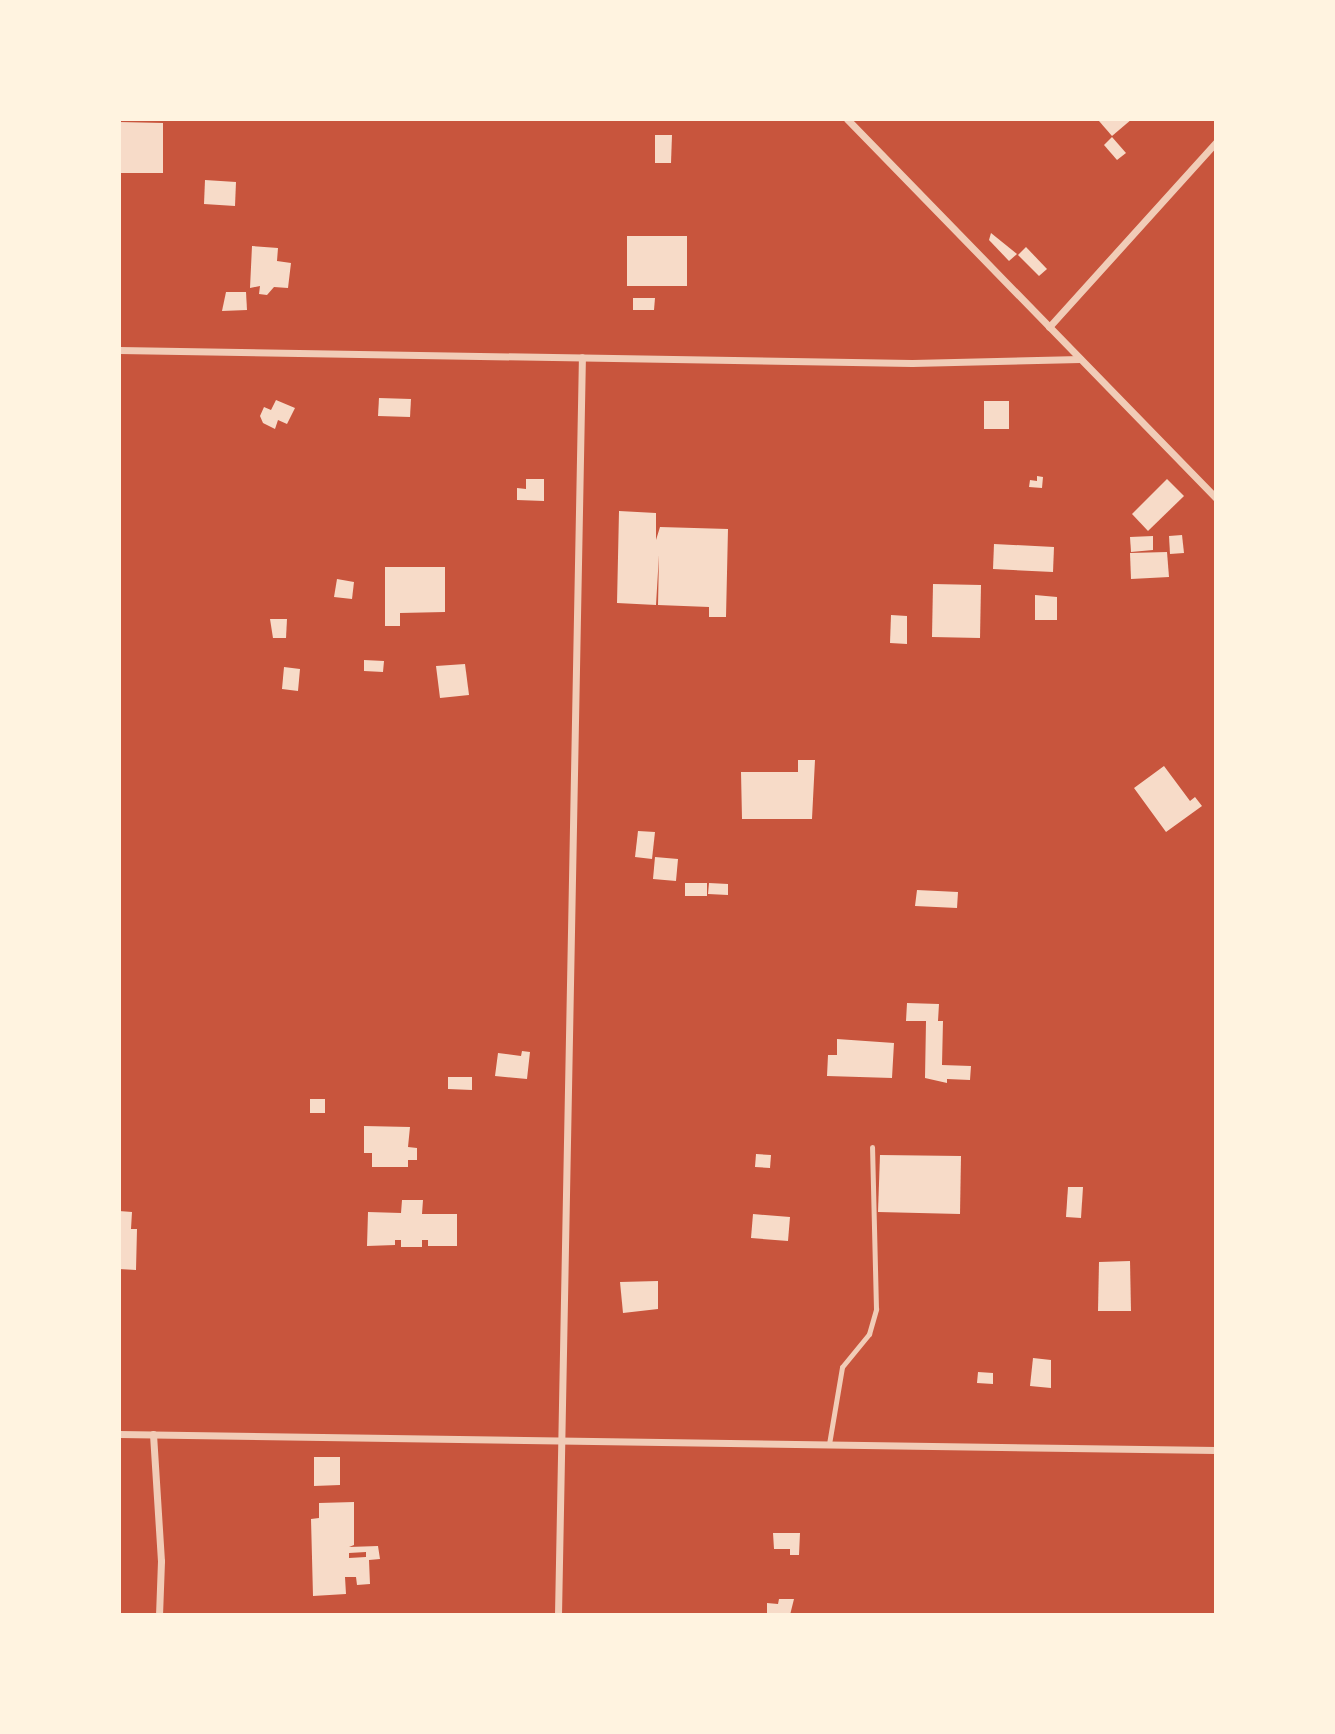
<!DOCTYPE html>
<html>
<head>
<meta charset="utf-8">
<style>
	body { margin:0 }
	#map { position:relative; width:1335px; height:1734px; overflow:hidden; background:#c8553d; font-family:"Fira Sans",sans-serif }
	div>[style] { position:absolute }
	.building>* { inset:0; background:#f7dbc8 }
	.service>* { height:5px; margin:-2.5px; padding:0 2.5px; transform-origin:2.5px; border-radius:2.5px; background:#f1ccb7 }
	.minor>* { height:7px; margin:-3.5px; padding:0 3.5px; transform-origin:3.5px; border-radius:3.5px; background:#f1ccb7 }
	span { translate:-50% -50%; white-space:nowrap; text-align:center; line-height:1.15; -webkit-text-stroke:5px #fff3e0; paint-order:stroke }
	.frame { position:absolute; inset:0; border:121px solid #fff3e0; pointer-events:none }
</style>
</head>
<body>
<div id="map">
	<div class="building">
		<div style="clip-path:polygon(1102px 119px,1132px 119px,1112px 136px,1099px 121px)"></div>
		<div style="clip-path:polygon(119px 122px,163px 123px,163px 173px,119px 173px)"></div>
		<div style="clip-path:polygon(655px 135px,672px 135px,671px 163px,655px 163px)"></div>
		<div style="clip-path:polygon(1112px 137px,1126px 153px,1117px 160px,1104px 145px)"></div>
		<div style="clip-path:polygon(205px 180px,236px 182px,235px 206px,204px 204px)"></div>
		<div style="clip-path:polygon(991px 233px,1017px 254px,1009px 261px,989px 240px)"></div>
		<div style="clip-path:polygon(627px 236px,687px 236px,687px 286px,627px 286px)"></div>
		<div style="clip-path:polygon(252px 246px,278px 248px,277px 261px,291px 263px,288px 288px,274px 287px,267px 295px,259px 294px,260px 286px,250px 288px)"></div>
		<div style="clip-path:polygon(1026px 247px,1047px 269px,1039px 276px,1018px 255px)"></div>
		<div style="clip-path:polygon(226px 292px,246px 292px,247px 310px,222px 311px)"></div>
		<div style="clip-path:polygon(633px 298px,655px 298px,654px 310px,633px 310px)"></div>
		<div style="clip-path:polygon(379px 398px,411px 399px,410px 417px,378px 416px)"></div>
		<div style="clip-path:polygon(276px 400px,295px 408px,287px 424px,278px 420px,275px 429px,263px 423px,260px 416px,264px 407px,271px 410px)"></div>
		<div style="clip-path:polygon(984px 401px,1009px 401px,1009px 429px,984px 429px)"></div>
		<div style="clip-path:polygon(1037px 476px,1043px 477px,1042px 488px,1029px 487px,1030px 480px,1037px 481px)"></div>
		<div style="clip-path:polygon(526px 479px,544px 479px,544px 501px,517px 500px,517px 488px,526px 489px)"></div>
		<div style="clip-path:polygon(1167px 479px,1184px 496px,1148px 531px,1132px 514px)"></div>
		<div style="clip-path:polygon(619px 511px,656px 513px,656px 540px,660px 527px,728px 529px,726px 617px,709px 617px,709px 607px,658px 605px,659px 555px,656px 605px,617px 603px)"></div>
		<div style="clip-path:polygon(1182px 535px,1184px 553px,1170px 554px,1169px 536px)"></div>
		<div style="clip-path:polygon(1153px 536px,1153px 550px,1131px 552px,1130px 537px)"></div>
		<div style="clip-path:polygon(994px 544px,1054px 547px,1053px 572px,993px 569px)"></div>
		<div style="clip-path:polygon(1167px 552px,1169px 577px,1131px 579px,1130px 553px)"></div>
		<div style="clip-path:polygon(385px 567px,445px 567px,445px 612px,400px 613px,400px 626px,385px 626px)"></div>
		<div style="clip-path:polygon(337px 579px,354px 582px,352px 599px,334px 597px)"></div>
		<div style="clip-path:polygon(933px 584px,981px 585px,980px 638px,932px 637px)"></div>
		<div style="clip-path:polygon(1035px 595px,1057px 597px,1057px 620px,1035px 620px)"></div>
		<div style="clip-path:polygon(891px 615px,907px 616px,907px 644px,890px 643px)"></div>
		<div style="clip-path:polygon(270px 619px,287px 619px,286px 638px,273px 638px)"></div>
		<div style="clip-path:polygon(364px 660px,384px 661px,383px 672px,364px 671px)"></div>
		<div style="clip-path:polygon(465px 664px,469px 695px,440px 698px,436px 666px)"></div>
		<div style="clip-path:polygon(284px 667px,300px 669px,298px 691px,282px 689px)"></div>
		<div style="clip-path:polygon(798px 760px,815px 760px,812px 819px,742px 819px,741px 772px,798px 772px)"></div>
		<div style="clip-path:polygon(1164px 766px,1190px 801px,1195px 797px,1202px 806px,1166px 832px,1134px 788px)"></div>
		<div style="clip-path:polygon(638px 831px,655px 832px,652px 859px,635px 857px)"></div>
		<div style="clip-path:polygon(655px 857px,678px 859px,676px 881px,653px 879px)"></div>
		<div style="clip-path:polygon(685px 883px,707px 883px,707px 896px,685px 896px)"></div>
		<div style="clip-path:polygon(709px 883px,728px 884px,728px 895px,708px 894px)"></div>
		<div style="clip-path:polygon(917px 890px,958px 892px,957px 908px,915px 906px)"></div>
		<div style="clip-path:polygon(907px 1003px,939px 1004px,938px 1021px,943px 1021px,942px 1065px,971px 1066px,970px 1080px,947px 1079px,947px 1083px,925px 1078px,926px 1021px,906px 1021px)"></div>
		<div style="clip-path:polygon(837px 1039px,894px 1043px,892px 1078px,827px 1076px,828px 1055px,837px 1055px)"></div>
		<div style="clip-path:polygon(522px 1051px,530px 1052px,527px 1079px,495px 1076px,498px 1053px,521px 1056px)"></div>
		<div style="clip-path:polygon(448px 1077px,472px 1077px,472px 1090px,448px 1089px)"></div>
		<div style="clip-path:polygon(310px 1099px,325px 1099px,325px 1113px,310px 1113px)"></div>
		<div style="clip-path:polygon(364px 1126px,410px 1127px,408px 1147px,417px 1148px,417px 1160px,408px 1160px,408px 1167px,372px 1167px,372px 1153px,364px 1153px)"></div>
		<div style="clip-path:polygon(756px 1154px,771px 1155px,770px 1168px,755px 1167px)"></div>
		<div style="clip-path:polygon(880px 1155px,961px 1156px,960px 1214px,878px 1212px)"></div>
		<div style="clip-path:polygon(1068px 1187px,1083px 1187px,1081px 1218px,1066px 1217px)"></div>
		<div style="clip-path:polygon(402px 1200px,423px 1200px,422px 1214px,457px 1214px,457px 1246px,428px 1246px,428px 1240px,422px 1240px,422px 1247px,401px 1247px,401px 1240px,395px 1240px,395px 1245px,367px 1246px,368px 1212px,401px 1213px)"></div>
		<div style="clip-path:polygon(119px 1211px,132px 1212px,131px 1229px,137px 1229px,136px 1270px,119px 1269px)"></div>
		<div style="clip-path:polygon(753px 1214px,790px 1217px,788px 1241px,751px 1238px)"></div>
		<div style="clip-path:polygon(1130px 1261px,1131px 1311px,1098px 1311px,1099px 1262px)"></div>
		<div style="clip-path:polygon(658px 1281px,658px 1309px,623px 1313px,620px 1282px)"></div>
		<div style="clip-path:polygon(1033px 1358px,1051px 1360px,1051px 1388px,1030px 1386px)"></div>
		<div style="clip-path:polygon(978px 1372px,993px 1373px,993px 1384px,977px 1383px)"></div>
		<div style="clip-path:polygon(314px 1457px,340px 1457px,340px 1485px,314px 1486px)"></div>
		<div style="clip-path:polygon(evenodd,354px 1502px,354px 1545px,349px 1547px,378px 1546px,380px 1559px,369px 1560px,370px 1584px,357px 1585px,356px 1577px,345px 1577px,346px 1594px,313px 1596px,311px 1519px,319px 1518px,319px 1503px,354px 1502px,366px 1552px,366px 1557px,349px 1558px,349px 1553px,366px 1552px)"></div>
		<div style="clip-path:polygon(773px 1533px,800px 1533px,799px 1555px,790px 1555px,790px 1549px,774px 1549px)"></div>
		<div style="clip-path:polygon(779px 1599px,794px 1599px,790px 1615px,767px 1615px,767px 1603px,778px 1604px)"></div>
	</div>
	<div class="service">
		<div style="left:829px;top:1444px;width:78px;rotate:-80.4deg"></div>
		<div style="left:842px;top:1367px;width:43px;rotate:-50.7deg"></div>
		<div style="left:869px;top:1334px;width:26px;rotate:-74deg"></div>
		<div style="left:876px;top:1309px;width:162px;rotate:-91.4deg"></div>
	</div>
	<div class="minor">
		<div style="left:847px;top:119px;width:529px;rotate:45.77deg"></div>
		<div style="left:1049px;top:327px;width:249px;rotate:-47.9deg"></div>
		<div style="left:119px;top:350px;width:793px;rotate:0.94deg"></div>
		<div style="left:912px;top:363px;width:168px;rotate:-1.4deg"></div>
		<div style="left:119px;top:1434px;width:1097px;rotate:0.84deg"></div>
		<div style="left:153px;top:1434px;width:127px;rotate:86.4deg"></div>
		<div style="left:161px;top:1561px;width:54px;rotate:92.1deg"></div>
		<div style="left:558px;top:1615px;width:1258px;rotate:-88.91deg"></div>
	</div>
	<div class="frame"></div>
</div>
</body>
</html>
